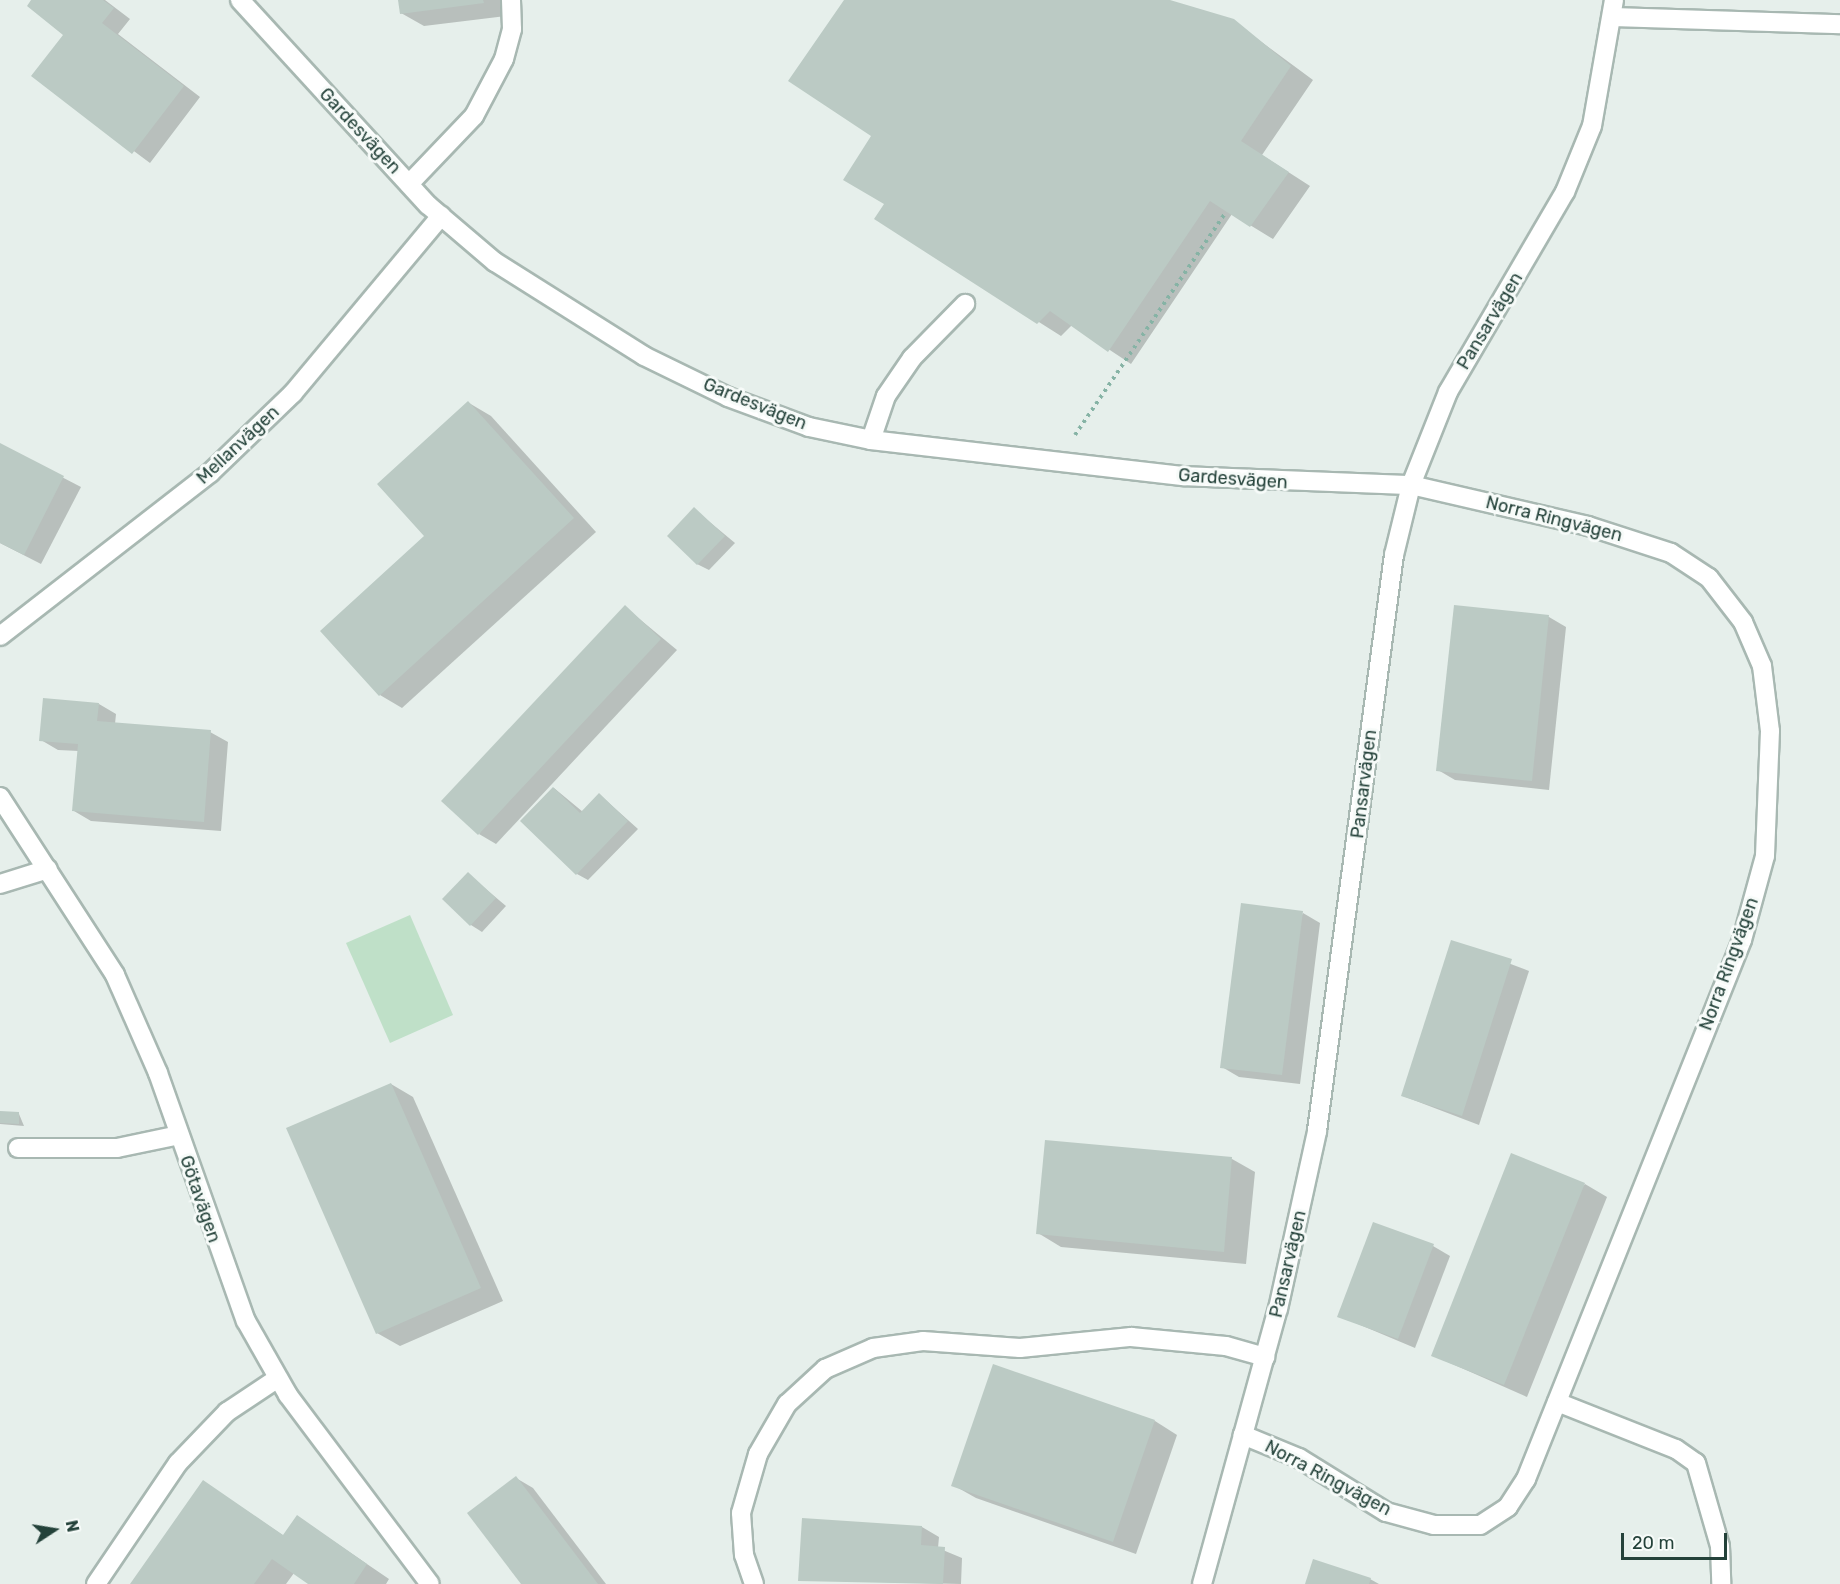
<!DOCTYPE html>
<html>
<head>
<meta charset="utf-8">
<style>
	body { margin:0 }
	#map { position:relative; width:1840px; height:1584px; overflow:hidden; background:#e6efeb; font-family:Rubik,sans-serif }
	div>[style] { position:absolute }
	.green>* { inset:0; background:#bfe0c8 }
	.shadow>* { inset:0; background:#0003 }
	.building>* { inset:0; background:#bbcac4 }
	.path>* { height:4px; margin-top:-2px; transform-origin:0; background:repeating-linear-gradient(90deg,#86b3a5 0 3px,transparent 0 7.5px) }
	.roads { filter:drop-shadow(2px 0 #a8b8b2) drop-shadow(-2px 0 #a8b8b2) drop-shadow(0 2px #a8b8b2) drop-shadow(0 -2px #a8b8b2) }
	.minor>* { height:18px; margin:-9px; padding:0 9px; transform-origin:9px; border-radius:9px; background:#fff }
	span { translate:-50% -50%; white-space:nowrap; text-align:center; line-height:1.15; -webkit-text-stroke:6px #f7fbf9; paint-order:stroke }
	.street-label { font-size:18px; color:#24423a }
	.north { position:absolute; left:24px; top:1500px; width:60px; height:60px; -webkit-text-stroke:4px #f7fbf9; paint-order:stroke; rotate:78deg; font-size:16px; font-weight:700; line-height:24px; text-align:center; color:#24423a }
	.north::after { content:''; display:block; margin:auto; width:21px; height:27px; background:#24423a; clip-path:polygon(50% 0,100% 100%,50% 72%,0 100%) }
	.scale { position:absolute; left:1621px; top:1533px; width:106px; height:27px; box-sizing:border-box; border:3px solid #24423a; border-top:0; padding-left:8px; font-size:18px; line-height:21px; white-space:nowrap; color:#24423a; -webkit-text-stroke:4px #f7fbf9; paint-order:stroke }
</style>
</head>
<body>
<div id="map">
	<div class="green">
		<div style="clip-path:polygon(410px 915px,453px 1015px,390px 1043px,346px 943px)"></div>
	</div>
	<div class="shadow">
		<div style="clip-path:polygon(33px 0,105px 0,130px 19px,118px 34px,200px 97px,150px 163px,33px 76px,65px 34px)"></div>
		<div style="clip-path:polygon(399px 0,504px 0,506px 16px,424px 26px,401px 13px)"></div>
		<div style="clip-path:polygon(846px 0,1165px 0,1233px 21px,1313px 80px,1262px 155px,1310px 186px,1273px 239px,1232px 214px,1131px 364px,1072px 325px,1061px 336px,876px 219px,887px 204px)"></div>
		<div style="clip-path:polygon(469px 403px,491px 416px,596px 532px,402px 708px,380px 695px)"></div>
		<div style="clip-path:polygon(0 445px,81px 487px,41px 564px,0 543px)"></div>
		<div style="clip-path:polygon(694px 509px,735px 543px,709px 570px,697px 564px)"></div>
		<div style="clip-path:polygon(625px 607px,677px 650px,496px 844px,479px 834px)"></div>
		<div style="clip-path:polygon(1455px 607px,1549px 617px,1566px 627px,1549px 790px,1455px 780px,1438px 770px)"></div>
		<div style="clip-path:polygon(99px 704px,116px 714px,115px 724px,210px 732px,228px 742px,221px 831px,91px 821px,74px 811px,79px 751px,58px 750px,41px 740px)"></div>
		<div style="clip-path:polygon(554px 788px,583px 812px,600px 795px,638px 829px,588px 880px,577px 874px)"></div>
		<div style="clip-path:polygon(468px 874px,506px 906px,482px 932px,471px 925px)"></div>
		<div style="clip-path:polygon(1303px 913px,1320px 923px,1300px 1084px,1239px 1077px,1222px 1067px)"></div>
		<div style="clip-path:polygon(1452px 942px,1529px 971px,1479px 1125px,1403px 1096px)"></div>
		<div style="clip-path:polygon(391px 1084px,413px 1097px,503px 1301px,400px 1346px,377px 1333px)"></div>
		<div style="clip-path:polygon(0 1113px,19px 1114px,24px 1126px,0 1124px)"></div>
		<div style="clip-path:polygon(1232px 1159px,1255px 1172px,1246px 1264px,1061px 1247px,1038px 1233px)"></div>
		<div style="clip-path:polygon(1585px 1184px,1607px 1197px,1527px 1397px,1432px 1355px)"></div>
		<div style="clip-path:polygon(1433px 1246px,1450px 1256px,1415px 1348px,1339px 1316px)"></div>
		<div style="clip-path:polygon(1155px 1421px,1177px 1435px,1136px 1554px,976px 1498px,953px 1485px)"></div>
		<div style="clip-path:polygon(516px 1478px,533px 1488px,606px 1584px,522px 1584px)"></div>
		<div style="clip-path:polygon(204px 1482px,284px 1536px,298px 1517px,389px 1579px,386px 1584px,310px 1584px,294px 1573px,286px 1584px,132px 1584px)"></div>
		<div style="clip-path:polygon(922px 1527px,939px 1537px,938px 1548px,962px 1558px,961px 1584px,799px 1580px)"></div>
		<div style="clip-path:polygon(1370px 1579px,1379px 1584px,1306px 1584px)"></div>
	</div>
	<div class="building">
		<div style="clip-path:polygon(31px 0,103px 0,114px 8px,102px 23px,184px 86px,132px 154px,31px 76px,63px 35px,27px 6px)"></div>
		<div style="clip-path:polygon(398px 0,483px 0,484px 3px,400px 14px)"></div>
		<div style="clip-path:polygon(844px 0,1170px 0,1234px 19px,1291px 66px,1241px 141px,1289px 172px,1250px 227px,1210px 201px,1108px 352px,1050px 311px,1037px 324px,874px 219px,884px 204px,843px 180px,871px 136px,788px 81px)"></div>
		<div style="clip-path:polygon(468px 401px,574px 518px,379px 696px,320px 631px,424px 536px,377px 484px)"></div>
		<div style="clip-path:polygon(0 443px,64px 476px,24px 555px,0 543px)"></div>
		<div style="clip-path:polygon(694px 507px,725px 536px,697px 565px,667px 536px)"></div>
		<div style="clip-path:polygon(625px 605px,661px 639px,478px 835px,441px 801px)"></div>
		<div style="clip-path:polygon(1454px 605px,1549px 615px,1532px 781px,1436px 771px)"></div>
		<div style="clip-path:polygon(43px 698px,99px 703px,97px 721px,211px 730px,204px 822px,72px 811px,78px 744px,39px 741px)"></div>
		<div style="clip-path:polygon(553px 787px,580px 813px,599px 793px,628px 821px,576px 875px,520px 821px)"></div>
		<div style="clip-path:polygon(468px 872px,496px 898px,470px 926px,442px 899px)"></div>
		<div style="clip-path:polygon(1241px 903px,1303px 911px,1282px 1075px,1220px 1068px)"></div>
		<div style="clip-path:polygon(1451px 940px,1512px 959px,1462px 1116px,1401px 1096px)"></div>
		<div style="clip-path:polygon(391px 1083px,481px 1288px,376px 1334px,286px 1128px)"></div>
		<div style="clip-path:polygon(0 1111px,19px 1112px,19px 1124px,0 1123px)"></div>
		<div style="clip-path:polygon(1045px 1140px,1232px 1157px,1224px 1252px,1036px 1234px)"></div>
		<div style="clip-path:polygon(1511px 1153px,1585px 1183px,1504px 1385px,1431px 1356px)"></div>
		<div style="clip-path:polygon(1373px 1222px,1434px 1244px,1398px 1339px,1337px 1317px)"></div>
		<div style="clip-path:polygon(993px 1364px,1155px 1420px,1113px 1542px,951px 1486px)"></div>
		<div style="clip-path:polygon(516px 1476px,598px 1584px,521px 1584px,467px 1513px)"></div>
		<div style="clip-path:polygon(203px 1480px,283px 1535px,297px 1515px,367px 1564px,354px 1584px,308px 1584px,272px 1559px,254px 1584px,130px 1584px)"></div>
		<div style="clip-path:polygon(802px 1518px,922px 1526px,921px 1545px,945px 1547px,943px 1584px,798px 1581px)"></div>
		<div style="clip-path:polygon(1313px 1559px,1371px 1578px,1369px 1584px,1305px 1584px)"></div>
	</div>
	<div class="path">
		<div style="left:1075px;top:435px;width:269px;rotate:-55.9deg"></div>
	</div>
	<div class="roads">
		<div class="minor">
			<div style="left:240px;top:0;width:278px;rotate:47.5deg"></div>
			<div style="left:428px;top:205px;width:88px;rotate:40.4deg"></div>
			<div style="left:495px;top:262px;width:176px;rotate:32.2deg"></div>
			<div style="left:644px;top:356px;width:93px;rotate:26deg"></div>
			<div style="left:728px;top:397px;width:86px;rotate:20.3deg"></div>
			<div style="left:809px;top:427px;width:63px;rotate:11.8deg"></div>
			<div style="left:871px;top:440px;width:315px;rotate:6.6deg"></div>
			<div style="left:1184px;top:476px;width:227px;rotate:2.3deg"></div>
			<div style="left:1411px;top:485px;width:182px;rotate:13deg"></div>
			<div style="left:1588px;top:526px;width:87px;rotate:18deg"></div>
			<div style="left:1671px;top:553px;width:45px;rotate:33.3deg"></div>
			<div style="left:1709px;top:578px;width:56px;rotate:52.3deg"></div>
			<div style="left:1743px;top:622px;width:48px;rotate:66.6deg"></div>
			<div style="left:1762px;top:666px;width:65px;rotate:83deg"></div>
			<div style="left:1770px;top:731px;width:125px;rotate:92.3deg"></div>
			<div style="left:1765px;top:856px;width:87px;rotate:105.3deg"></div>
			<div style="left:1742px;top:940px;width:581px;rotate:111.84deg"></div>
			<div style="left:1526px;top:1479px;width:33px;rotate:123deg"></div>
			<div style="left:1508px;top:1507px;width:33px;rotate:147deg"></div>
			<div style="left:1480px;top:1525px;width:46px;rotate:180deg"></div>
			<div style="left:1434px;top:1525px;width:50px;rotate:-164.8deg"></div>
			<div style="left:1386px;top:1512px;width:102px;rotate:-148.2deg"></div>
			<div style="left:1299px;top:1458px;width:61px;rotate:-157.7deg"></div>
			<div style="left:1614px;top:17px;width:226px;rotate:1.8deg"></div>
			<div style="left:409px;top:184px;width:94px;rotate:-46.3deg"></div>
			<div style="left:474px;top:116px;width:64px;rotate:-62.2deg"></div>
			<div style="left:504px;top:59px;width:31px;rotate:-75deg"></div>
			<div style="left:512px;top:29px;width:29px;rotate:-92deg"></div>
			<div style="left:871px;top:440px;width:46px;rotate:-71.2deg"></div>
			<div style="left:886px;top:396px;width:46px;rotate:-55.6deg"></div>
			<div style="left:912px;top:358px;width:76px;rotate:-45.5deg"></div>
			<div style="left:0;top:636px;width:266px;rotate:-37.8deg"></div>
			<div style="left:210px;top:473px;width:115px;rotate:-43.9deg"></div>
			<div style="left:293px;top:393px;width:231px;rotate:-50.1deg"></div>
			<div style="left:0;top:797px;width:212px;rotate:57.1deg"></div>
			<div style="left:115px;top:975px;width:107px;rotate:66.3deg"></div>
			<div style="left:158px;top:1073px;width:263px;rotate:70.5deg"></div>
			<div style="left:246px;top:1321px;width:85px;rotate:60.4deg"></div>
			<div style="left:288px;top:1395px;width:236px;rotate:53.1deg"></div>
			<div style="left:0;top:884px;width:50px;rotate:-17.4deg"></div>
			<div style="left:18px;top:1148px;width:99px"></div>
			<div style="left:117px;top:1148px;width:63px;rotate:-11.8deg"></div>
			<div style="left:1557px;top:1402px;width:128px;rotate:21.6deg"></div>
			<div style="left:1676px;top:1449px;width:24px;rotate:35deg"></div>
			<div style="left:1696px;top:1463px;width:86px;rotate:73.9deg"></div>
			<div style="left:1720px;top:1546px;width:38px;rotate:88deg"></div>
			<div style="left:96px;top:1584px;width:146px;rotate:-55.9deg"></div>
			<div style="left:178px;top:1463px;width:71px;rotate:-46.1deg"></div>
			<div style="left:227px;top:1412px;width:61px;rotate:-33.7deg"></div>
			<div style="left:754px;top:1584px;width:31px;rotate:-109deg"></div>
			<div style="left:744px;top:1555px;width:42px;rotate:-94.1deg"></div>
			<div style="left:741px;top:1513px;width:61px;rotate:-73.9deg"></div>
			<div style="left:758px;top:1454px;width:58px;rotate:-59.9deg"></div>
			<div style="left:787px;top:1404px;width:52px;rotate:-42.6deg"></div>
			<div style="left:825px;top:1369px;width:52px;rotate:-23.6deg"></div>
			<div style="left:873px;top:1348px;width:50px;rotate:-8deg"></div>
			<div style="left:923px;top:1341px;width:97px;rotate:4.1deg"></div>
			<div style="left:1020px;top:1348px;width:112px;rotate:-5.7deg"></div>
			<div style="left:1131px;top:1337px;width:95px;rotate:5.4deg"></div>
			<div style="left:1226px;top:1346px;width:41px;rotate:15.8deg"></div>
			<div style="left:1202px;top:1584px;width:285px;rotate:-74.6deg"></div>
			<div style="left:1278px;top:1309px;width:182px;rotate:-77.6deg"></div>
			<div style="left:1317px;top:1131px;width:581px;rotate:-82.39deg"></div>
			<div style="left:1394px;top:555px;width:72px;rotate:-76.3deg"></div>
			<div style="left:1411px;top:485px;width:100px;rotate:-68.3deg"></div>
			<div style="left:1448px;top:392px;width:232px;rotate:-59.7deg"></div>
			<div style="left:1565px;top:192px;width:71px;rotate:-67.8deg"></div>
			<div style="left:1592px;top:126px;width:128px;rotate:-80.1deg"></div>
		</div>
	</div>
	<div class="street-label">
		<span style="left:360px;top:131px;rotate:47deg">Gardesvägen</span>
		<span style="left:1490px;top:321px;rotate:-59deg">Pansarvägen</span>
		<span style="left:755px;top:404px;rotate:22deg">Gardesvägen</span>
		<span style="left:238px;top:445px;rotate:-43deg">Mellanvägen</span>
		<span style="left:1233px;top:479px;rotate:4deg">Gardesvägen</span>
		<span style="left:1554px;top:519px;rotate:14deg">Norra Ringvägen</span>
		<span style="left:1364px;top:784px;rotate:-83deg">Pansarvägen</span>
		<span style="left:1729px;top:964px;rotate:-70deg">Norra Ringvägen</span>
		<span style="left:200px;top:1199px;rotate:71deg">Götavägen</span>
		<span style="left:1288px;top:1264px;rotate:-77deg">Pansarvägen</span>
		<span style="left:1328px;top:1478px;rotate:28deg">Norra Ringvägen</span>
	</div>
	<div class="north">N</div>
	<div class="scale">20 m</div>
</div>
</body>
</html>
